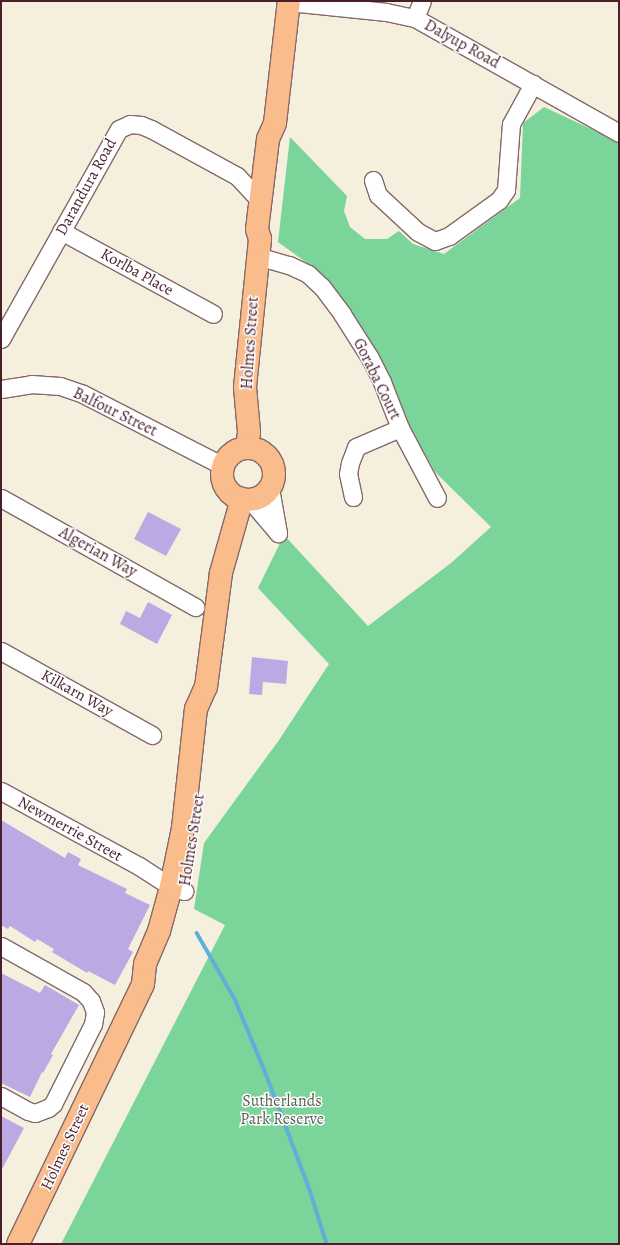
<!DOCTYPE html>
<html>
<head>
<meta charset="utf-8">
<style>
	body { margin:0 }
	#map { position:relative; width:620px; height:1245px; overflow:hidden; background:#f5f0de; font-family:Alegreya,serif }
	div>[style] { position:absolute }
	.green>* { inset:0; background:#7bd49a }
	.stream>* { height:3.5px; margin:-1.75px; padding:0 1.75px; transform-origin:1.75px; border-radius:1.75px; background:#60afda }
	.building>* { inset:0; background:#bca9e4 }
	.roads { filter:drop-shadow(1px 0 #86686a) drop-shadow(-1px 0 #86686a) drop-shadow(0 1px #86686a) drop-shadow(0 -1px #86686a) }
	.minor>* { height:17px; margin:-8.5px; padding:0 8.5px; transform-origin:8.5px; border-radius:8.5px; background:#fff }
	.major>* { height:22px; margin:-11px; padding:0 11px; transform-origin:11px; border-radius:11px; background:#f9bc8a }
	.major>.ring { margin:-11px; padding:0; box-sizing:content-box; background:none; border:22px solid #f9bc8a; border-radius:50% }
	span { translate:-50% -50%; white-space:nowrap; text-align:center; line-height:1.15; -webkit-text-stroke:3px #fff; paint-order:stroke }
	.street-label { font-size:16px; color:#4a1f2b }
	.park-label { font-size:16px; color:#5b5e52 }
	.frame { position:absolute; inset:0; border:2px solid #4a1f2b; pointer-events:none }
</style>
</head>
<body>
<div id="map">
	<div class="green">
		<div style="clip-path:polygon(544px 107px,619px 142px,619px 1244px,61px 1244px,225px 925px,194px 909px,204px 843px,279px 740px,329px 664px,258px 588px,284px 535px,368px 626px,451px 563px,491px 527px,435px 472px,405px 418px,365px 333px,307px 263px,278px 242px,290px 137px,347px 196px,344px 211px,350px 227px,365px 239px,387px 239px,399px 231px,413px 244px,444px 254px,520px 198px,523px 123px)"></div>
	</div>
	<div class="stream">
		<div style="left:197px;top:933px;width:76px;rotate:60.1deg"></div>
		<div style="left:235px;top:999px;width:83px;rotate:67.4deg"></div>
		<div style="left:267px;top:1076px;width:122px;rotate:69.3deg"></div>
		<div style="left:310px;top:1190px;width:57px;rotate:72.5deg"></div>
	</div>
	<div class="building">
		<div style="clip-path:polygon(148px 512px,181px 529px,166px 556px,134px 539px)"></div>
		<div style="clip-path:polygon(148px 602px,172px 615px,157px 644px,120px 624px,126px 611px,140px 618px)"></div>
		<div style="clip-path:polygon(252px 657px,288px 661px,286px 684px,263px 682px,262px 695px,249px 694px)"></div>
		<div style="clip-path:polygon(1px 820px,65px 858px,68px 852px,81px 859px,78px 865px,127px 889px,125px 893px,150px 905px,128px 949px,133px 952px,115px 985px,88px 971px,87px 973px,52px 952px,54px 949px,37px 939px,35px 942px,10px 926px,8px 929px,1px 925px)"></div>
		<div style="clip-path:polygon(1px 973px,40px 993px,45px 985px,79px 1005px,51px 1054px,53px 1055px,43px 1073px,42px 1072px,30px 1097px,1px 1083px)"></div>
		<div style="clip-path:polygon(1px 1116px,24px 1128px,1px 1171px)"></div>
	</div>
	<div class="roads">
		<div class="minor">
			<div style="left:289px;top:2px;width:98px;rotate:5.9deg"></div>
			<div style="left:386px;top:12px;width:30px;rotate:12deg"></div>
			<div style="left:415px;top:18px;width:234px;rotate:29.4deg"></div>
			<div style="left:415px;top:18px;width:18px;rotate:-68deg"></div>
			<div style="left:373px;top:180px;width:16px;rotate:72deg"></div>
			<div style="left:378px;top:195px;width:54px;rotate:42.8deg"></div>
			<div style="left:418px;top:232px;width:19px;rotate:28deg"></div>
			<div style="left:435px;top:241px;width:15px;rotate:-20deg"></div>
			<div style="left:449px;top:236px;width:62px;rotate:-35.8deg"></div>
			<div style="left:499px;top:200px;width:12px;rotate:-55deg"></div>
			<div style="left:506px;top:190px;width:66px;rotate:-85.7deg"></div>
			<div style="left:511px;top:124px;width:46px;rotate:-61.2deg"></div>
			<div style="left:61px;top:231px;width:173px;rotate:28.6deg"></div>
			<div style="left:257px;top:256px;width:33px;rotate:16deg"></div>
			<div style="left:289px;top:265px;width:21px;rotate:25deg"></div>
			<div style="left:308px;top:274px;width:19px;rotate:43deg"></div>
			<div style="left:322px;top:287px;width:34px;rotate:53deg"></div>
			<div style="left:342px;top:314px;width:52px;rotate:57.5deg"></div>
			<div style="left:370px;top:358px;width:27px;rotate:63deg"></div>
			<div style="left:382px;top:382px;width:49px;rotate:68.6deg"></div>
			<div style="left:400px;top:428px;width:79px;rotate:62.1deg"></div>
			<div style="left:1px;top:339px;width:241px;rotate:-60.7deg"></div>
			<div style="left:119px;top:129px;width:12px;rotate:-24deg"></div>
			<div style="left:130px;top:124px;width:11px;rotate:5deg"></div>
			<div style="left:141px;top:125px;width:11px;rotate:22deg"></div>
			<div style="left:151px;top:129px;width:98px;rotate:28.7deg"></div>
			<div style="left:237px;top:176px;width:35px;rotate:47deg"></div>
			<div style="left:1px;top:389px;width:30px;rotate:-9deg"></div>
			<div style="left:31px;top:384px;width:29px;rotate:4deg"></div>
			<div style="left:60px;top:386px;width:24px;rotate:19deg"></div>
			<div style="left:83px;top:394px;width:157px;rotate:27.2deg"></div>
			<div style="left:270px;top:488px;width:46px;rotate:79.9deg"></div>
			<div style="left:353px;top:497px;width:24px;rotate:-102deg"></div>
			<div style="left:348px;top:474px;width:11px;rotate:-80deg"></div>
			<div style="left:350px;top:463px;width:17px;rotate:-69deg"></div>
			<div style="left:356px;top:447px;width:48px;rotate:-23.4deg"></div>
			<div style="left:1px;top:498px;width:223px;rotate:29.3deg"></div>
			<div style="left:250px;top:500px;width:43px;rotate:49.7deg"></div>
			<div style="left:1px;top:651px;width:173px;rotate:29.1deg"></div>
			<div style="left:1px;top:791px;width:157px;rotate:28.5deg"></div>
			<div style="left:139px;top:866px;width:38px;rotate:33deg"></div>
			<div style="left:171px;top:887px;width:14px;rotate:17deg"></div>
			<div style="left:1px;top:946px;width:94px;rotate:29.3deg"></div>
			<div style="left:83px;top:992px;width:12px;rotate:48deg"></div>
			<div style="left:91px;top:1001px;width:12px;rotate:70deg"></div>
			<div style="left:95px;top:1012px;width:12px;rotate:99deg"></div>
			<div style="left:93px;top:1024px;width:89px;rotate:116.6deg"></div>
			<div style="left:53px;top:1104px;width:6px;rotate:141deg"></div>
			<div style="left:48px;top:1108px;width:14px;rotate:159deg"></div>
			<div style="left:35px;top:1113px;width:7px;rotate:-164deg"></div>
			<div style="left:28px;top:1111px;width:31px;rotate:-151deg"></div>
		</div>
		<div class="major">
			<div style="left:247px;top:447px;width:15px;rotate:-82deg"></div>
			<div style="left:249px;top:432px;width:45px;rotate:-95.1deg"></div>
			<div style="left:245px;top:387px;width:149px;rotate:-84.2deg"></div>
			<div style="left:260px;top:239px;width:10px;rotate:-107deg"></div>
			<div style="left:257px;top:229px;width:91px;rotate:-83deg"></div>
			<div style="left:268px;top:139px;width:17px;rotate:-66deg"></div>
			<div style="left:275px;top:123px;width:123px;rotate:-83.5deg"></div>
			<div class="ring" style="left:222px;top:448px;width:30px;height:30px"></div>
			<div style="left:18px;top:1244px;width:288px;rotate:-64.3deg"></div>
			<div style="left:143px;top:984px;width:20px;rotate:-84deg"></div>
			<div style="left:145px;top:964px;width:36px;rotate:-67deg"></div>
			<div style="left:159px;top:931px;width:41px;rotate:-74.6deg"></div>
			<div style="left:170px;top:891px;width:64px;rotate:-78.3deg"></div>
			<div style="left:183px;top:828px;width:120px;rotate:-83.8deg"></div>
			<div style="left:196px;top:709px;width:24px;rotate:-66deg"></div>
			<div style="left:206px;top:687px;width:115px;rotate:-82.5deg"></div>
			<div style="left:221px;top:573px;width:77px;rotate:-74.2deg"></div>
		</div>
	</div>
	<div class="street-label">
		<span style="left:462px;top:44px;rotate:29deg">Dalyup Road</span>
		<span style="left:86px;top:187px;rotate:-61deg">Darandura Road</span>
		<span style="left:137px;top:272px;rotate:29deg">Korlba Place</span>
		<span style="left:250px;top:343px;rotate:-86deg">Holmes Street</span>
		<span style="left:377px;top:379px;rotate:64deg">Goraba Court</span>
		<span style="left:115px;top:412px;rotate:26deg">Balfour Street</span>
		<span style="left:98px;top:552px;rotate:29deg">Algerian Way</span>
		<span style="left:77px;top:693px;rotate:29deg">Kilkarn Way</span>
		<span style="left:70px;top:829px;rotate:29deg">Newmerrie Street</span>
		<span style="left:192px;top:840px;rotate:-81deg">Holmes Street</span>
		<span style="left:65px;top:1147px;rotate:-65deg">Holmes Street</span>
	</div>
	<div class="park-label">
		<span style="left:282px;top:1110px">Sutherlands<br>Park Reserve</span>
	</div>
	<div class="frame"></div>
</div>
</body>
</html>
